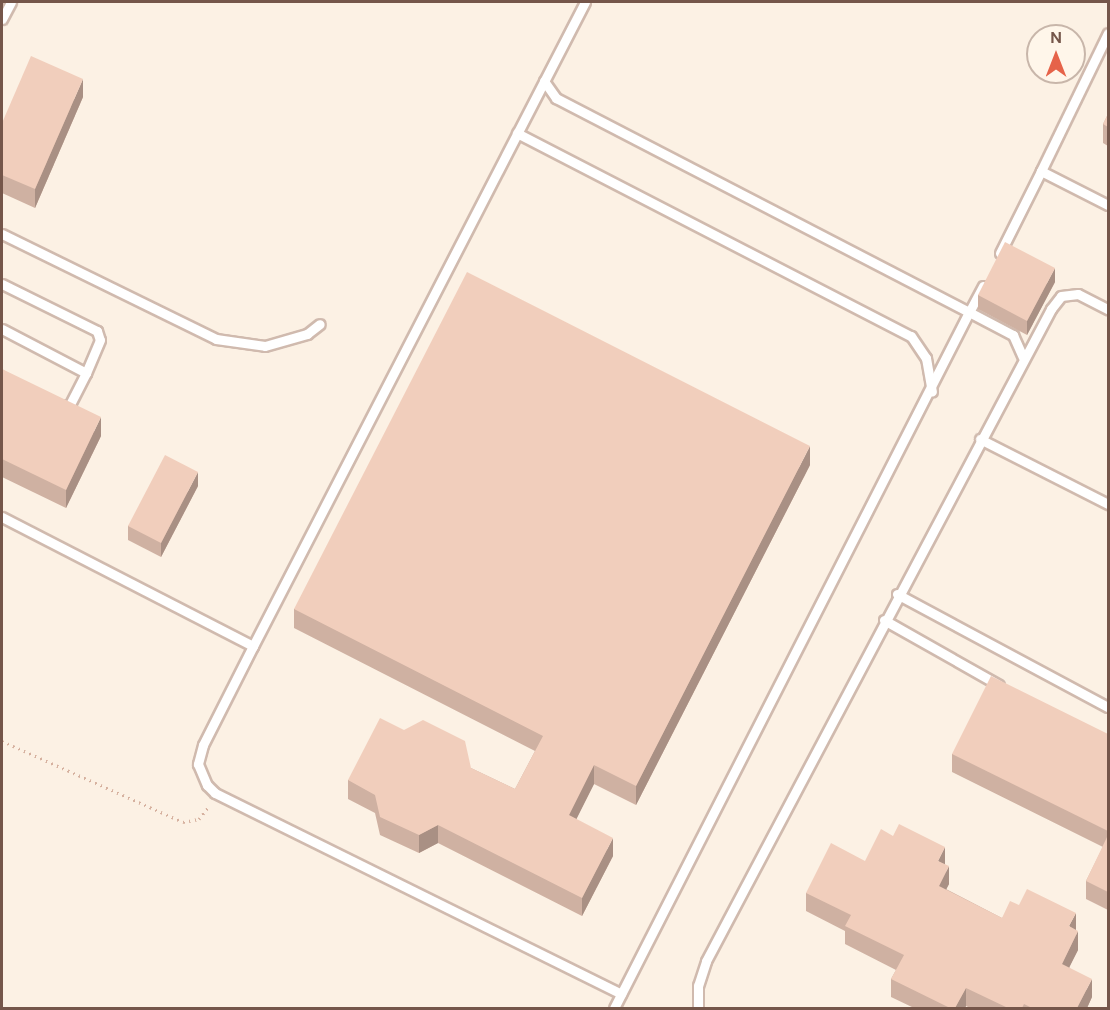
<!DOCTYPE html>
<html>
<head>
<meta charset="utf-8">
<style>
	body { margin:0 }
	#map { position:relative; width:1110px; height:1010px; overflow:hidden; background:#fcf1e4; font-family:"DM Sans",sans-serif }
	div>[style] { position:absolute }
	.path>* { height:3px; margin-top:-1.5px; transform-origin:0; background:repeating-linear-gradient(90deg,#d6b19f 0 1.5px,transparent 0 6px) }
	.roads { filter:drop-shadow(2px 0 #d0baae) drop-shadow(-2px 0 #d0baae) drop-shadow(0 2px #d0baae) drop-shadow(0 -2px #d0baae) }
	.service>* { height:9px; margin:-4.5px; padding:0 4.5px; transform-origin:4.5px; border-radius:4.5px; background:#fff }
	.wall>* { inset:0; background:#cfb1a2 }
	.shaded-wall>* { inset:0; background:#a99084 }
	.building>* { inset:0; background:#f1cebc }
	span { translate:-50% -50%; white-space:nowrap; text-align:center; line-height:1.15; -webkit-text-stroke:4.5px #fff6ea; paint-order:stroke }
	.frame { position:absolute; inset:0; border:3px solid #75564a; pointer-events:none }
	.north { position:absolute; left:1026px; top:24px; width:60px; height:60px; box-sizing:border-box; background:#fff6ea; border:2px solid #c8b6aa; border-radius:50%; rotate:0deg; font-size:16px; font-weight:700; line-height:24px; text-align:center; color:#75564a }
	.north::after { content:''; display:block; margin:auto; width:21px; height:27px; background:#e66349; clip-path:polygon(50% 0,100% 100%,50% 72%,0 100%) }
</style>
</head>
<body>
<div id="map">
	<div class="path">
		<div style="left:2px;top:741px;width:198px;rotate:24.1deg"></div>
		<div style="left:183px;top:822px;width:16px;rotate:-11deg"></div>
		<div style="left:199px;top:819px;width:16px;rotate:-52deg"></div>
	</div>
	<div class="roads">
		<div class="service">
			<div style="left:585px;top:2px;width:725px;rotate:117.27deg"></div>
			<div style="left:253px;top:646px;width:111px;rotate:116.8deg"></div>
			<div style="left:203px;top:745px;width:20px;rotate:105deg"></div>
			<div style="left:198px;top:764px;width:23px;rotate:67deg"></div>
			<div style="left:207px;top:785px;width:11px;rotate:45deg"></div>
			<div style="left:215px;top:793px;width:453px;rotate:26.3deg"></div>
			<div style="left:2px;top:19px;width:19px;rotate:-62deg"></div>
			<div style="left:544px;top:81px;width:21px;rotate:55deg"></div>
			<div style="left:556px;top:98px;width:465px;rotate:27.4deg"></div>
			<div style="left:969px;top:312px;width:781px;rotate:117.02deg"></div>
			<div style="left:517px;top:133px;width:443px;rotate:27.3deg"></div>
			<div style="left:911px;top:336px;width:27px;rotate:56deg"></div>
			<div style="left:926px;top:358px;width:34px;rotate:80deg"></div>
			<div style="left:1041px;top:171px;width:153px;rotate:-64.1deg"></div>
			<div style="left:2px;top:234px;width:238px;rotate:26.1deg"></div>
			<div style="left:216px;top:339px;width:49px;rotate:8.1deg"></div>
			<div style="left:265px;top:346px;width:44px;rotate:-15.9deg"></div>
			<div style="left:307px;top:334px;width:16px;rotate:-38deg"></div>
			<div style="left:1000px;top:253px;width:92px;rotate:-63.4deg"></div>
			<div style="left:1041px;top:171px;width:75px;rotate:26.9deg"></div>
			<div style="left:2px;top:284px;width:106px;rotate:26.3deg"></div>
			<div style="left:97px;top:331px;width:9px;rotate:72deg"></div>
			<div style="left:100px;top:340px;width:36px;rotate:113deg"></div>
			<div style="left:86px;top:373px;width:36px;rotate:117deg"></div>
			<div style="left:70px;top:405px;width:8px;rotate:173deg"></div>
			<div style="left:983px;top:286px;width:30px;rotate:118deg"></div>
			<div style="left:969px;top:312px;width:50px;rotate:27.6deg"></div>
			<div style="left:1013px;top:335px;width:24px;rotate:66deg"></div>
			<div style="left:2px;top:329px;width:95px;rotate:27.6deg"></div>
			<div style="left:980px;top:439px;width:144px;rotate:26.9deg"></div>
			<div style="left:2px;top:517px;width:282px;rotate:27.2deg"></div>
			<div style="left:897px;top:594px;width:239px;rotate:28.2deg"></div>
			<div style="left:884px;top:620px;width:132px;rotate:29.5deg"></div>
			<div style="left:698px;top:1008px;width:22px;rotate:-90deg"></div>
			<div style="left:698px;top:986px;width:26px;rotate:-72deg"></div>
			<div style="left:706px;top:961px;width:738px;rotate:-62.11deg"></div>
			<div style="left:1051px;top:309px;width:16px;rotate:-52deg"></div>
			<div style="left:1061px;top:296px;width:17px;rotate:-7deg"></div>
			<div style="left:1078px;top:294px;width:34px;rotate:27deg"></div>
		</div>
	</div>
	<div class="wall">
		<div style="clip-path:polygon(83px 97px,35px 208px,2px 193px,2px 123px)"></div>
		<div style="clip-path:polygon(1108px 114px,1108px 146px,1103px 143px,1103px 124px)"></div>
		<div style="clip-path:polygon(1055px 282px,1027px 335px,978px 309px,978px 295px)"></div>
		<div style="clip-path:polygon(2px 369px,101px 436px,66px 508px,2px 477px)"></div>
		<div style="clip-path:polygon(810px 465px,636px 805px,594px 784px,576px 819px,613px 856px,582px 916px,438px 843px,419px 853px,380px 835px,375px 813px,348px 799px,348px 780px,471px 768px,515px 789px,535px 751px,294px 628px,294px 609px)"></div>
		<div style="clip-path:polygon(198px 486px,161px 557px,128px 540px,128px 526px)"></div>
		<div style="clip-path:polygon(1108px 734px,1108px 910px,1086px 899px,1086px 881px,1103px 847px,952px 772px,952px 754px)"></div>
		<div style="clip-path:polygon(945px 864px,949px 884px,946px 889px,1002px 918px,1019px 905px,1076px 930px,1078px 950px,1069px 967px,1092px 997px,1087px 1008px,970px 1008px,966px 1006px,965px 1008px,914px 1008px,891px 997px,891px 979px,896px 970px,845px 944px,845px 931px,806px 911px,806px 893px)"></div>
	</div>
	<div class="shaded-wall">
		<div style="clip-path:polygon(83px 79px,83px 97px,35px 208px,35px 189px)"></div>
		<div style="clip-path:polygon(1055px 268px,1055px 282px,1027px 335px,1027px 321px)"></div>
		<div style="clip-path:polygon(101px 417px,101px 436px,66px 508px,66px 490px)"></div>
		<div style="clip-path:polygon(810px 446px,810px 465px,636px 805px,636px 786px)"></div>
		<div style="clip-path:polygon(198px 472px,198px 486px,161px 557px,161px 543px)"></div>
		<div style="clip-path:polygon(594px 765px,594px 784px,569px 834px,569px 815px)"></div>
		<div style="clip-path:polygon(438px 825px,438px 843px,419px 853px,419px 835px)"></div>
		<div style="clip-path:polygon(613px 838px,613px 856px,582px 916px,582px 898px)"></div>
		<div style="clip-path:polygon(945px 847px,945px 866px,938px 861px)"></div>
		<div style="clip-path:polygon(949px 866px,949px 884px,939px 904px,939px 886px)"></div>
		<div style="clip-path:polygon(1076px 913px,1076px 932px,1069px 926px)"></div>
		<div style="clip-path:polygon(1078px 931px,1078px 950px,1062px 982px,1062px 964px)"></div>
		<div style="clip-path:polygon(1092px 979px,1092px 997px,1087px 1008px,1077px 1008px)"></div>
		<div style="clip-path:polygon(966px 988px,966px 1006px,965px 1008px,955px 1008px)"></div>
	</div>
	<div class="building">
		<div style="clip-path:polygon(31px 56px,83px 79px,35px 189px,2px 175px,2px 123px)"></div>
		<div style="clip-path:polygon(1108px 114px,1108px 127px,1103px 124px)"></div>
		<div style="clip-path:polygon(1005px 242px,1055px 268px,1027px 321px,978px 295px)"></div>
		<div style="clip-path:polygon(467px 272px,810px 446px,636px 786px,594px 765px,569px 815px,613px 838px,582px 898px,438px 825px,419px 835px,380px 817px,375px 795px,348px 780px,380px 718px,404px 730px,423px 720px,465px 741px,471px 768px,515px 789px,543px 736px,294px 609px)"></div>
		<div style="clip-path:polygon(2px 369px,101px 417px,66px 490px,2px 459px)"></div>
		<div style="clip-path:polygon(165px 455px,198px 472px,161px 543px,128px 526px)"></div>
		<div style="clip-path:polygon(991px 676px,1108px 734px,1108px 831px,952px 754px)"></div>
		<div style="clip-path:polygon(899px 824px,945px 847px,938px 861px,949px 866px,939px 886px,1002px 918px,1010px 901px,1019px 905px,1027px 889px,1076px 913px,1069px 926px,1078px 931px,1062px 964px,1092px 979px,1077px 1008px,1032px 1008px,1024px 1004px,1022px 1008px,1008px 1008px,966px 988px,955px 1008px,950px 1008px,891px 979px,904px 955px,845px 926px,851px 915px,806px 893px,831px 843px,865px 861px,881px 829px,893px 836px)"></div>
		<div style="clip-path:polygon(1108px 835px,1108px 892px,1086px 881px)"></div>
	</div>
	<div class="frame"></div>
	<div class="north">N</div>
</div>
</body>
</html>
